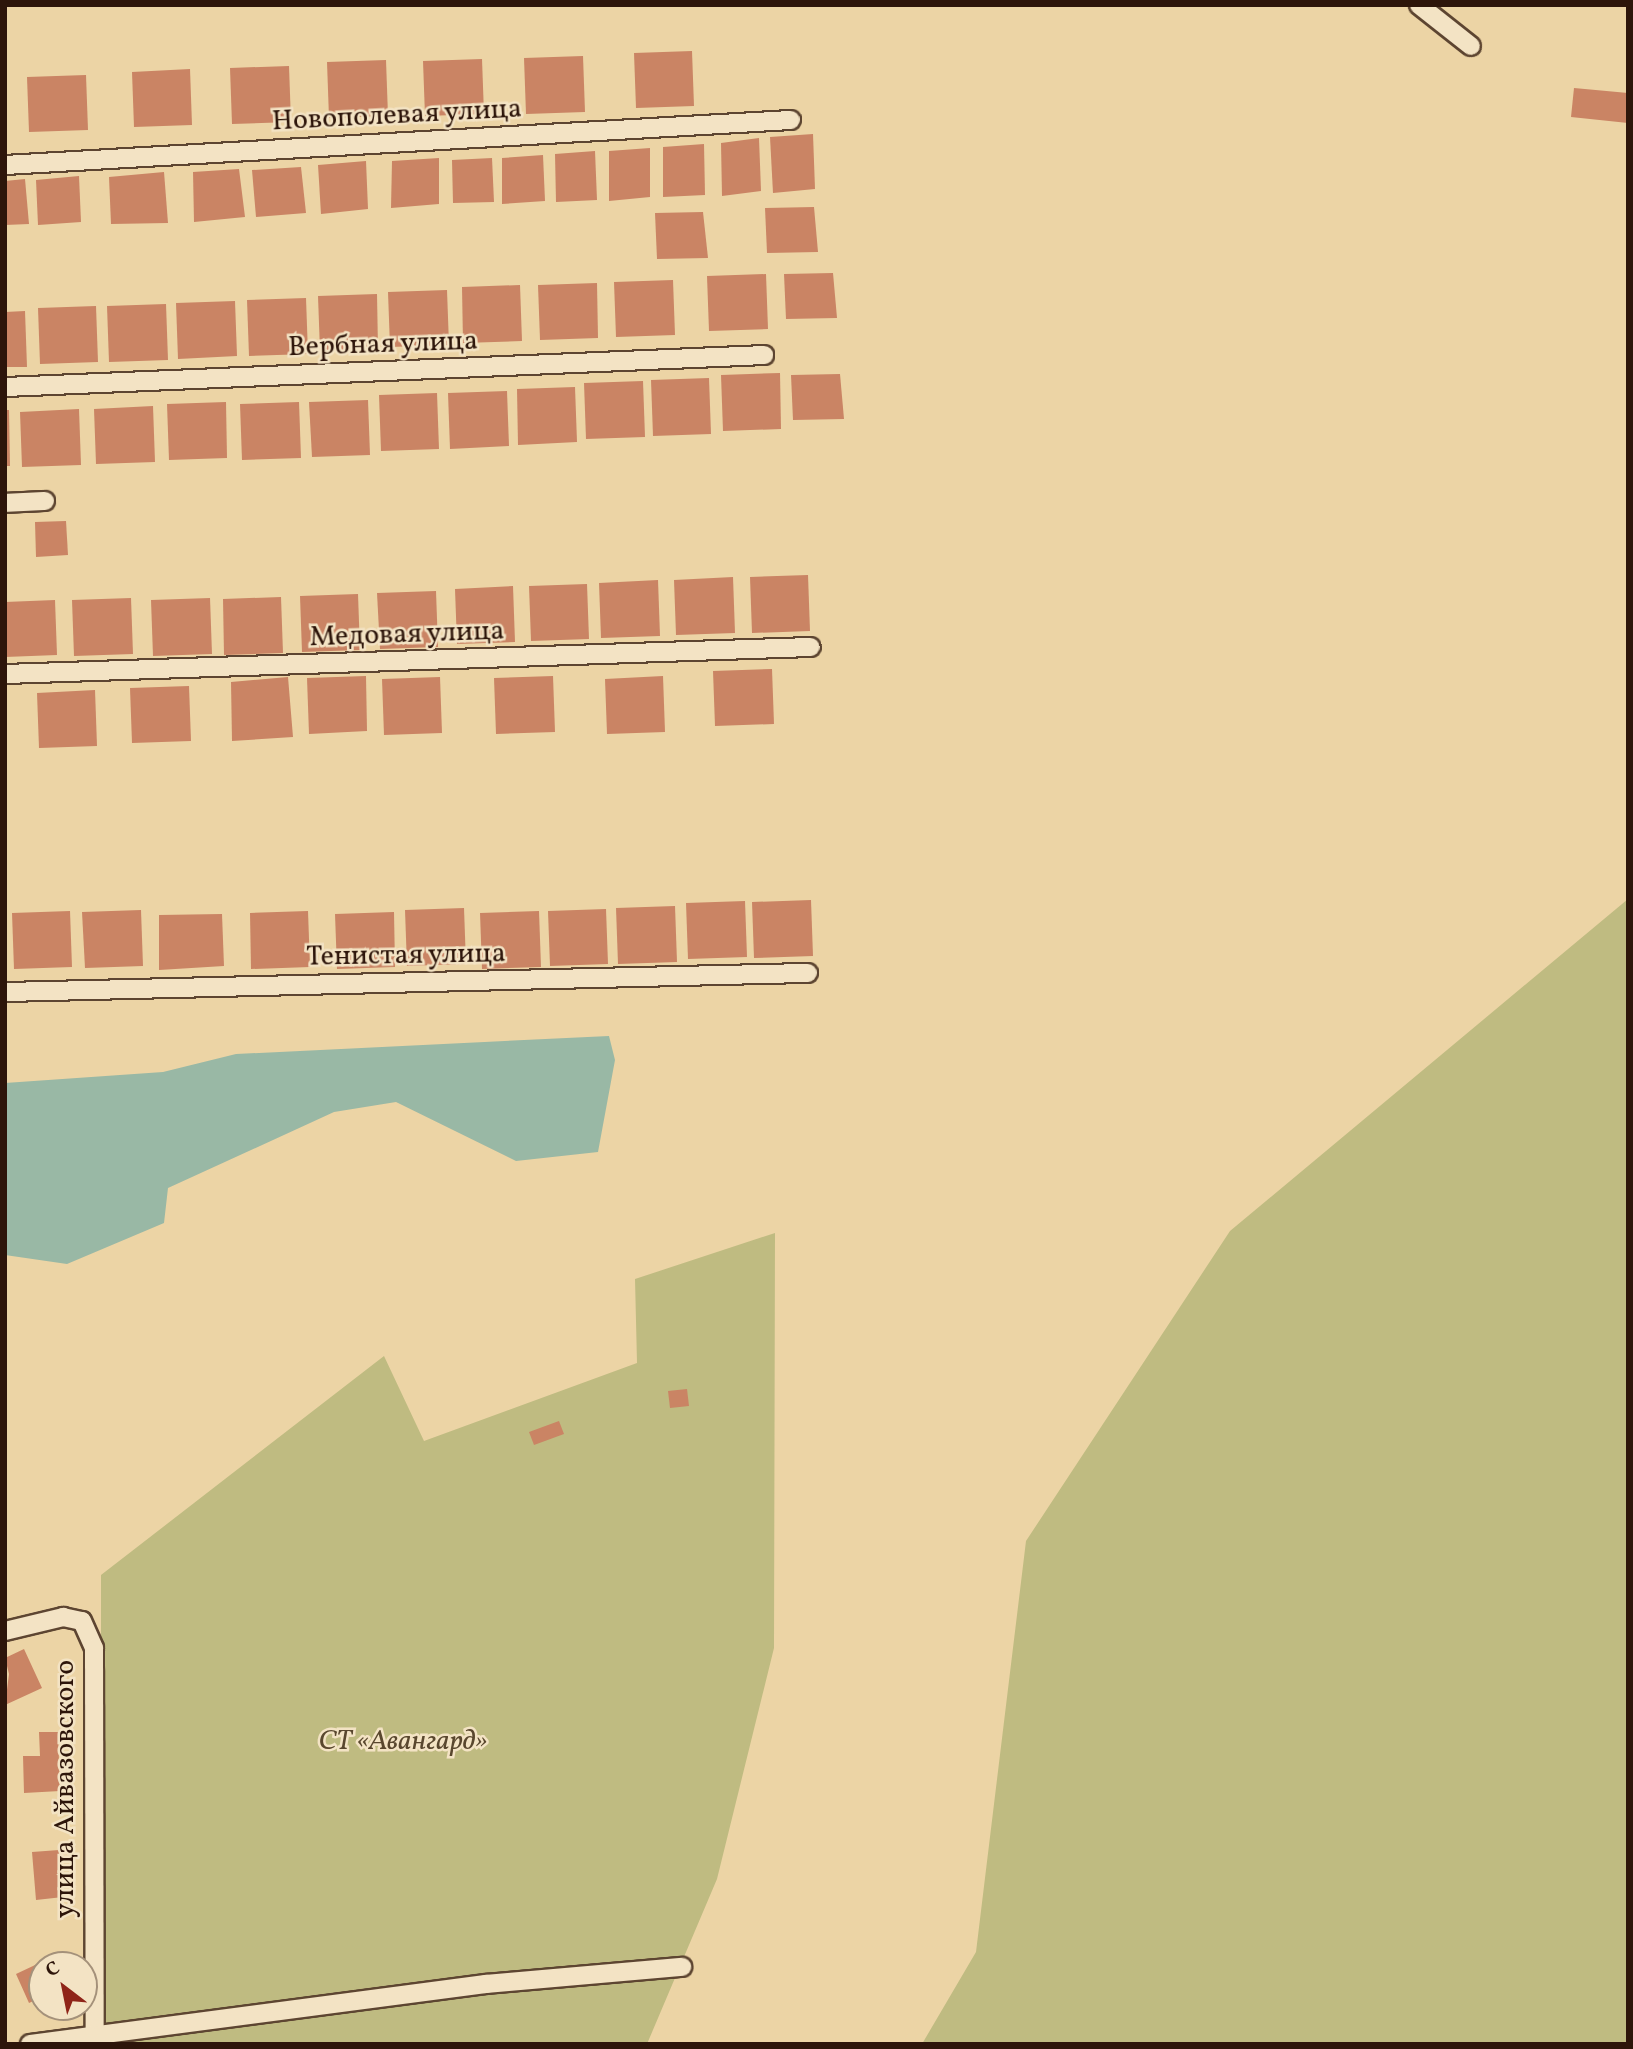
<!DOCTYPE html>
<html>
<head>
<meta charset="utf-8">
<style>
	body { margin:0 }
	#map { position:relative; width:1633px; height:2049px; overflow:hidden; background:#ecd4a5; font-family:Vollkorn,serif }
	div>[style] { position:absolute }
	.green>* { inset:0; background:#bfbb81 }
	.water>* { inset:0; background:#99b8a5 }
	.building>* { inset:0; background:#ca8464 }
	.roads { filter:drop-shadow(2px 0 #5d4531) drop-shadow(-2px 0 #5d4531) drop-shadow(0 2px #5d4531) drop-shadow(0 -2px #5d4531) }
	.street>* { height:18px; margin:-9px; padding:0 9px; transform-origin:9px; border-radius:9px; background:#f3e3c4 }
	span { translate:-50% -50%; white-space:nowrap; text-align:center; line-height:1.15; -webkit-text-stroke:5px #f3e3c4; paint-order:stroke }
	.street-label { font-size:28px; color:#2d150a }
	.park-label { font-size:28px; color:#59472e; font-style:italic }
	.frame { position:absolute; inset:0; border:7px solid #2d150a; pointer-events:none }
	.north { position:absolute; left:28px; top:1951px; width:70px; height:70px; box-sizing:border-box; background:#f3e3c4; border:2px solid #a4917a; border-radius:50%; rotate:328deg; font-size:19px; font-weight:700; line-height:28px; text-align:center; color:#2d150a }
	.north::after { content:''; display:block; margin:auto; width:24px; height:32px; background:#8f2418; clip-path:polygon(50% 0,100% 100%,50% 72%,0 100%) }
</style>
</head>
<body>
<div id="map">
	<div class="green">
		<div style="clip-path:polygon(1628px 899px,1628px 2044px,922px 2044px,976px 1952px,1026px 1541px,1230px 1231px)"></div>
		<div style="clip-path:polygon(775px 1233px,774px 1648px,717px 1879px,647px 2044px,101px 2044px,101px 1575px,384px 1356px,424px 1441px,637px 1363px,635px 1279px)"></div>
	</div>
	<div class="water">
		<div style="clip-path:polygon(609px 1036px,615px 1060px,598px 1152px,516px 1161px,396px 1102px,334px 1112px,168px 1188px,164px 1223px,67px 1264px,5px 1255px,5px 1083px,163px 1072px,236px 1054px)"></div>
	</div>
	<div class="building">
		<div style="clip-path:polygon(692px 51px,694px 106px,636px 108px,634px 53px)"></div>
		<div style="clip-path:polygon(583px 56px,585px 112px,526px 114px,524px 58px)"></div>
		<div style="clip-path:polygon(482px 59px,484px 114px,425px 116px,423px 61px)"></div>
		<div style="clip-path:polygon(386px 60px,388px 116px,329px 118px,327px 62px)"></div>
		<div style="clip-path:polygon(289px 66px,291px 122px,232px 124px,230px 68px)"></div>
		<div style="clip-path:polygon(190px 69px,192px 125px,134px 127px,132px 72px)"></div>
		<div style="clip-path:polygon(86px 75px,88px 130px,29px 132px,27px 77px)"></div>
		<div style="clip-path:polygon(1574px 88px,1628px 93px,1628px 123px,1571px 117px)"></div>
		<div style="clip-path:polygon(813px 134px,815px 189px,773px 193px,770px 137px)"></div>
		<div style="clip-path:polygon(759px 138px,761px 191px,722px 196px,721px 143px)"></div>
		<div style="clip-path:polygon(704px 144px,705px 195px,663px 197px,663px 147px)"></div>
		<div style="clip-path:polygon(650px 148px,650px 197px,609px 201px,609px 151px)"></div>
		<div style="clip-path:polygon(595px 151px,597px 200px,556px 202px,555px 154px)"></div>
		<div style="clip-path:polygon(543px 155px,545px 201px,502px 204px,502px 158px)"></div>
		<div style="clip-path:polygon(439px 158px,439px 204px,391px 208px,392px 161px)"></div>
		<div style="clip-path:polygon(492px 158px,494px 202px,453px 203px,452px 160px)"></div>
		<div style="clip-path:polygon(366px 161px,368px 209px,321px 214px,318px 165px)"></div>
		<div style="clip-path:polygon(301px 167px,306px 213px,256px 217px,252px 170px)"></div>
		<div style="clip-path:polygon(239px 169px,245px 217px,194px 222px,193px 172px)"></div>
		<div style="clip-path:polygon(164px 172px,168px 223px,111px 224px,109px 177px)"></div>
		<div style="clip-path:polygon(79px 176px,81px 222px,38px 225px,36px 180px)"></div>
		<div style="clip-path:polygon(25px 179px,29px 224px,5px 225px,5px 181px)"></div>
		<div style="clip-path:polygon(814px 207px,818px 252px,767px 253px,765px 208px)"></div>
		<div style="clip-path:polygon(703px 212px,708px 258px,657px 259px,655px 213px)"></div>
		<div style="clip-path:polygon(833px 273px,837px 318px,786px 319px,784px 274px)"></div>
		<div style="clip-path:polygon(766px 274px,768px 329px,709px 331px,707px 276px)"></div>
		<div style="clip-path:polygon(673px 280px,675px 335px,616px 337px,614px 282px)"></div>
		<div style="clip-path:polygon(597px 283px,598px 338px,540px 340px,538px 285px)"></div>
		<div style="clip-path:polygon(520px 285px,522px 341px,463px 343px,462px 287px)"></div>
		<div style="clip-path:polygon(447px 290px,449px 345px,390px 347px,388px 292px)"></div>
		<div style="clip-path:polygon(377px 294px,378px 349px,320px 351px,318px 296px)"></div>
		<div style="clip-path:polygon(306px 298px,308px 354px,249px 356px,247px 300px)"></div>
		<div style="clip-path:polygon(235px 301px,237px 356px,178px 359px,176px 303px)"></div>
		<div style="clip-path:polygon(166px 304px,168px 360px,109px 362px,107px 306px)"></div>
		<div style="clip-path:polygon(96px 306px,98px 362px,40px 364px,38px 308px)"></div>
		<div style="clip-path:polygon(25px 311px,27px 367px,5px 367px,5px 312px)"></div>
		<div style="clip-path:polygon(780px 373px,781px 429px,723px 431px,721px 375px)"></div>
		<div style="clip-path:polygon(840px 374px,844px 419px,793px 420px,791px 375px)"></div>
		<div style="clip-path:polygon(709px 378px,711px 434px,653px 436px,651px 380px)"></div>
		<div style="clip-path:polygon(643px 381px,645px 437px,586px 439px,584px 383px)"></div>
		<div style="clip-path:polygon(575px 387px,577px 442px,518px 445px,517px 389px)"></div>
		<div style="clip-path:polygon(507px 391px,509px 446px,450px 449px,448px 393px)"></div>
		<div style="clip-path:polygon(437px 393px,439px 449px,381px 451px,379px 395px)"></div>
		<div style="clip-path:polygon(368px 400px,370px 455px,312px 457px,309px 402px)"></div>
		<div style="clip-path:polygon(226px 402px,227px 458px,169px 460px,167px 404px)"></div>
		<div style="clip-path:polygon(299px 402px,301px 458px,242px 460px,240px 404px)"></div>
		<div style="clip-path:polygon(153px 406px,155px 462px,96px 464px,94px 409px)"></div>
		<div style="clip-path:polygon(79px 409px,81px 465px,22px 467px,20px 412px)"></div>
		<div style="clip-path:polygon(5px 410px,9px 410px,10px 466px,5px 466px)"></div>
		<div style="clip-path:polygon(66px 521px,68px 555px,36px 557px,35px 522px)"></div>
		<div style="clip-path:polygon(808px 575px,810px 631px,752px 633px,750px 577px)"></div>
		<div style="clip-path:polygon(733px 577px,735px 633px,676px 635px,674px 580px)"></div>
		<div style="clip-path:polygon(658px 580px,660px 636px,601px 638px,599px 583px)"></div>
		<div style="clip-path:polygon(587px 584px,589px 639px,531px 641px,529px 586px)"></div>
		<div style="clip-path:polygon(513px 586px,515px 642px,457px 644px,455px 589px)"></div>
		<div style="clip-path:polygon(436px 591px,438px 647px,380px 649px,377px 593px)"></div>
		<div style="clip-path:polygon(358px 594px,360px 650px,302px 652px,300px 596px)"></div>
		<div style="clip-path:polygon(281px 597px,283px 653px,224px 655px,223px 599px)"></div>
		<div style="clip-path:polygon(131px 598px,133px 654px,74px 656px,72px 600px)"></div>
		<div style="clip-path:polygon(210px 598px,212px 654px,153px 656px,151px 600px)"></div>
		<div style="clip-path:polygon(55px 600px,57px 655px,5px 657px,5px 602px)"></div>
		<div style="clip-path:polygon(772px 669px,774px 724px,715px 726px,713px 671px)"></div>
		<div style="clip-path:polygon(366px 676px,367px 731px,309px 734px,307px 678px)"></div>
		<div style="clip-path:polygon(553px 676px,555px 732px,496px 734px,494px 678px)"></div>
		<div style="clip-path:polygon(663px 676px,665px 732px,607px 734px,605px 679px)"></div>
		<div style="clip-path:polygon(288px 677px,293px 737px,232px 741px,231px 682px)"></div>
		<div style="clip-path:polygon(440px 677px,442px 733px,384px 735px,382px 679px)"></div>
		<div style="clip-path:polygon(189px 686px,191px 741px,132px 743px,130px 688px)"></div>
		<div style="clip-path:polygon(95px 690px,97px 746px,39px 748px,37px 693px)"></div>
		<div style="clip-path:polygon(811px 900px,813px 956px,754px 958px,752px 902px)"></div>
		<div style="clip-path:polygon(745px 901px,747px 957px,688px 959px,686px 903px)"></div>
		<div style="clip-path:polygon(675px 906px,677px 962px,618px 964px,616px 908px)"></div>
		<div style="clip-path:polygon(464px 908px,466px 964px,407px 966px,405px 910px)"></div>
		<div style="clip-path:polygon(606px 909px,608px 964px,550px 966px,548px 911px)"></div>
		<div style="clip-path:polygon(141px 910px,143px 966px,85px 968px,82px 912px)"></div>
		<div style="clip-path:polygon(70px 911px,72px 967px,14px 969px,12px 913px)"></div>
		<div style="clip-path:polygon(308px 911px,310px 967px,251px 969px,250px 913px)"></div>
		<div style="clip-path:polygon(539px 911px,541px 967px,482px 969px,480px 913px)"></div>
		<div style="clip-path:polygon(394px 912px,395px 967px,337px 969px,335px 914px)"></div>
		<div style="clip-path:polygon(222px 914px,224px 966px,159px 970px,159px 915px)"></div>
		<div style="clip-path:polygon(687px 1389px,689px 1406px,670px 1408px,668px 1391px)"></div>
		<div style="clip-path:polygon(559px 1421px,564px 1434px,534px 1445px,529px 1432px)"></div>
		<div style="clip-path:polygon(24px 1649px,42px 1688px,5px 1705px,9px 1674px,5px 1658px)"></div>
		<div style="clip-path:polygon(39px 1732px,58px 1732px,60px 1791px,24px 1793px,23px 1756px,40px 1756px)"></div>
		<div style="clip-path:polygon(59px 1850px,63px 1897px,36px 1900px,32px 1852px)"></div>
		<div style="clip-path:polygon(50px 1958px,53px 1965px,42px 1965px,42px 1997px,29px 2003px,16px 1974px)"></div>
	</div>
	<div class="roads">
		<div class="street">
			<div style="left:1419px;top:5px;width:66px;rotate:38.3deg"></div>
			<div style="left:5px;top:165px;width:787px;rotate:-3.28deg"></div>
			<div style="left:5px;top:387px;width:760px;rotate:-2.41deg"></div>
			<div style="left:5px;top:503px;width:40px;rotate:-2.9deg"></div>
			<div style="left:5px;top:674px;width:806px;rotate:-1.92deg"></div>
			<div style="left:5px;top:992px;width:803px;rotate:-1.36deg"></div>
			<div style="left:5px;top:1631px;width:60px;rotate:-13.6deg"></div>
			<div style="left:63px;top:1617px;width:19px;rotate:12deg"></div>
			<div style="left:82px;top:1621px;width:30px;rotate:66deg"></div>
			<div style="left:94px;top:1648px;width:396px;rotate:89.9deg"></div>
			<div style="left:30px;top:2044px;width:460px;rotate:-7.5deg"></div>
			<div style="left:486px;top:1984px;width:197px;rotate:-5deg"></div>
		</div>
	</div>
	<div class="street-label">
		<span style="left:397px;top:116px;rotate:-3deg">Новополевая улица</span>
		<span style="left:383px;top:345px;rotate:-2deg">Вербная улица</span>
		<span style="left:407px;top:635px;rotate:-2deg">Медовая улица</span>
		<span style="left:406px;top:956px;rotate:-1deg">Тенистая улица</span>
		<span style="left:66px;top:1789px;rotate:-90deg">улица Айвазовского</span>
	</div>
	<div class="park-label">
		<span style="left:403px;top:1742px">СТ «Авангард»</span>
	</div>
	<div class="frame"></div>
	<div class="north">С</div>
</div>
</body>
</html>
